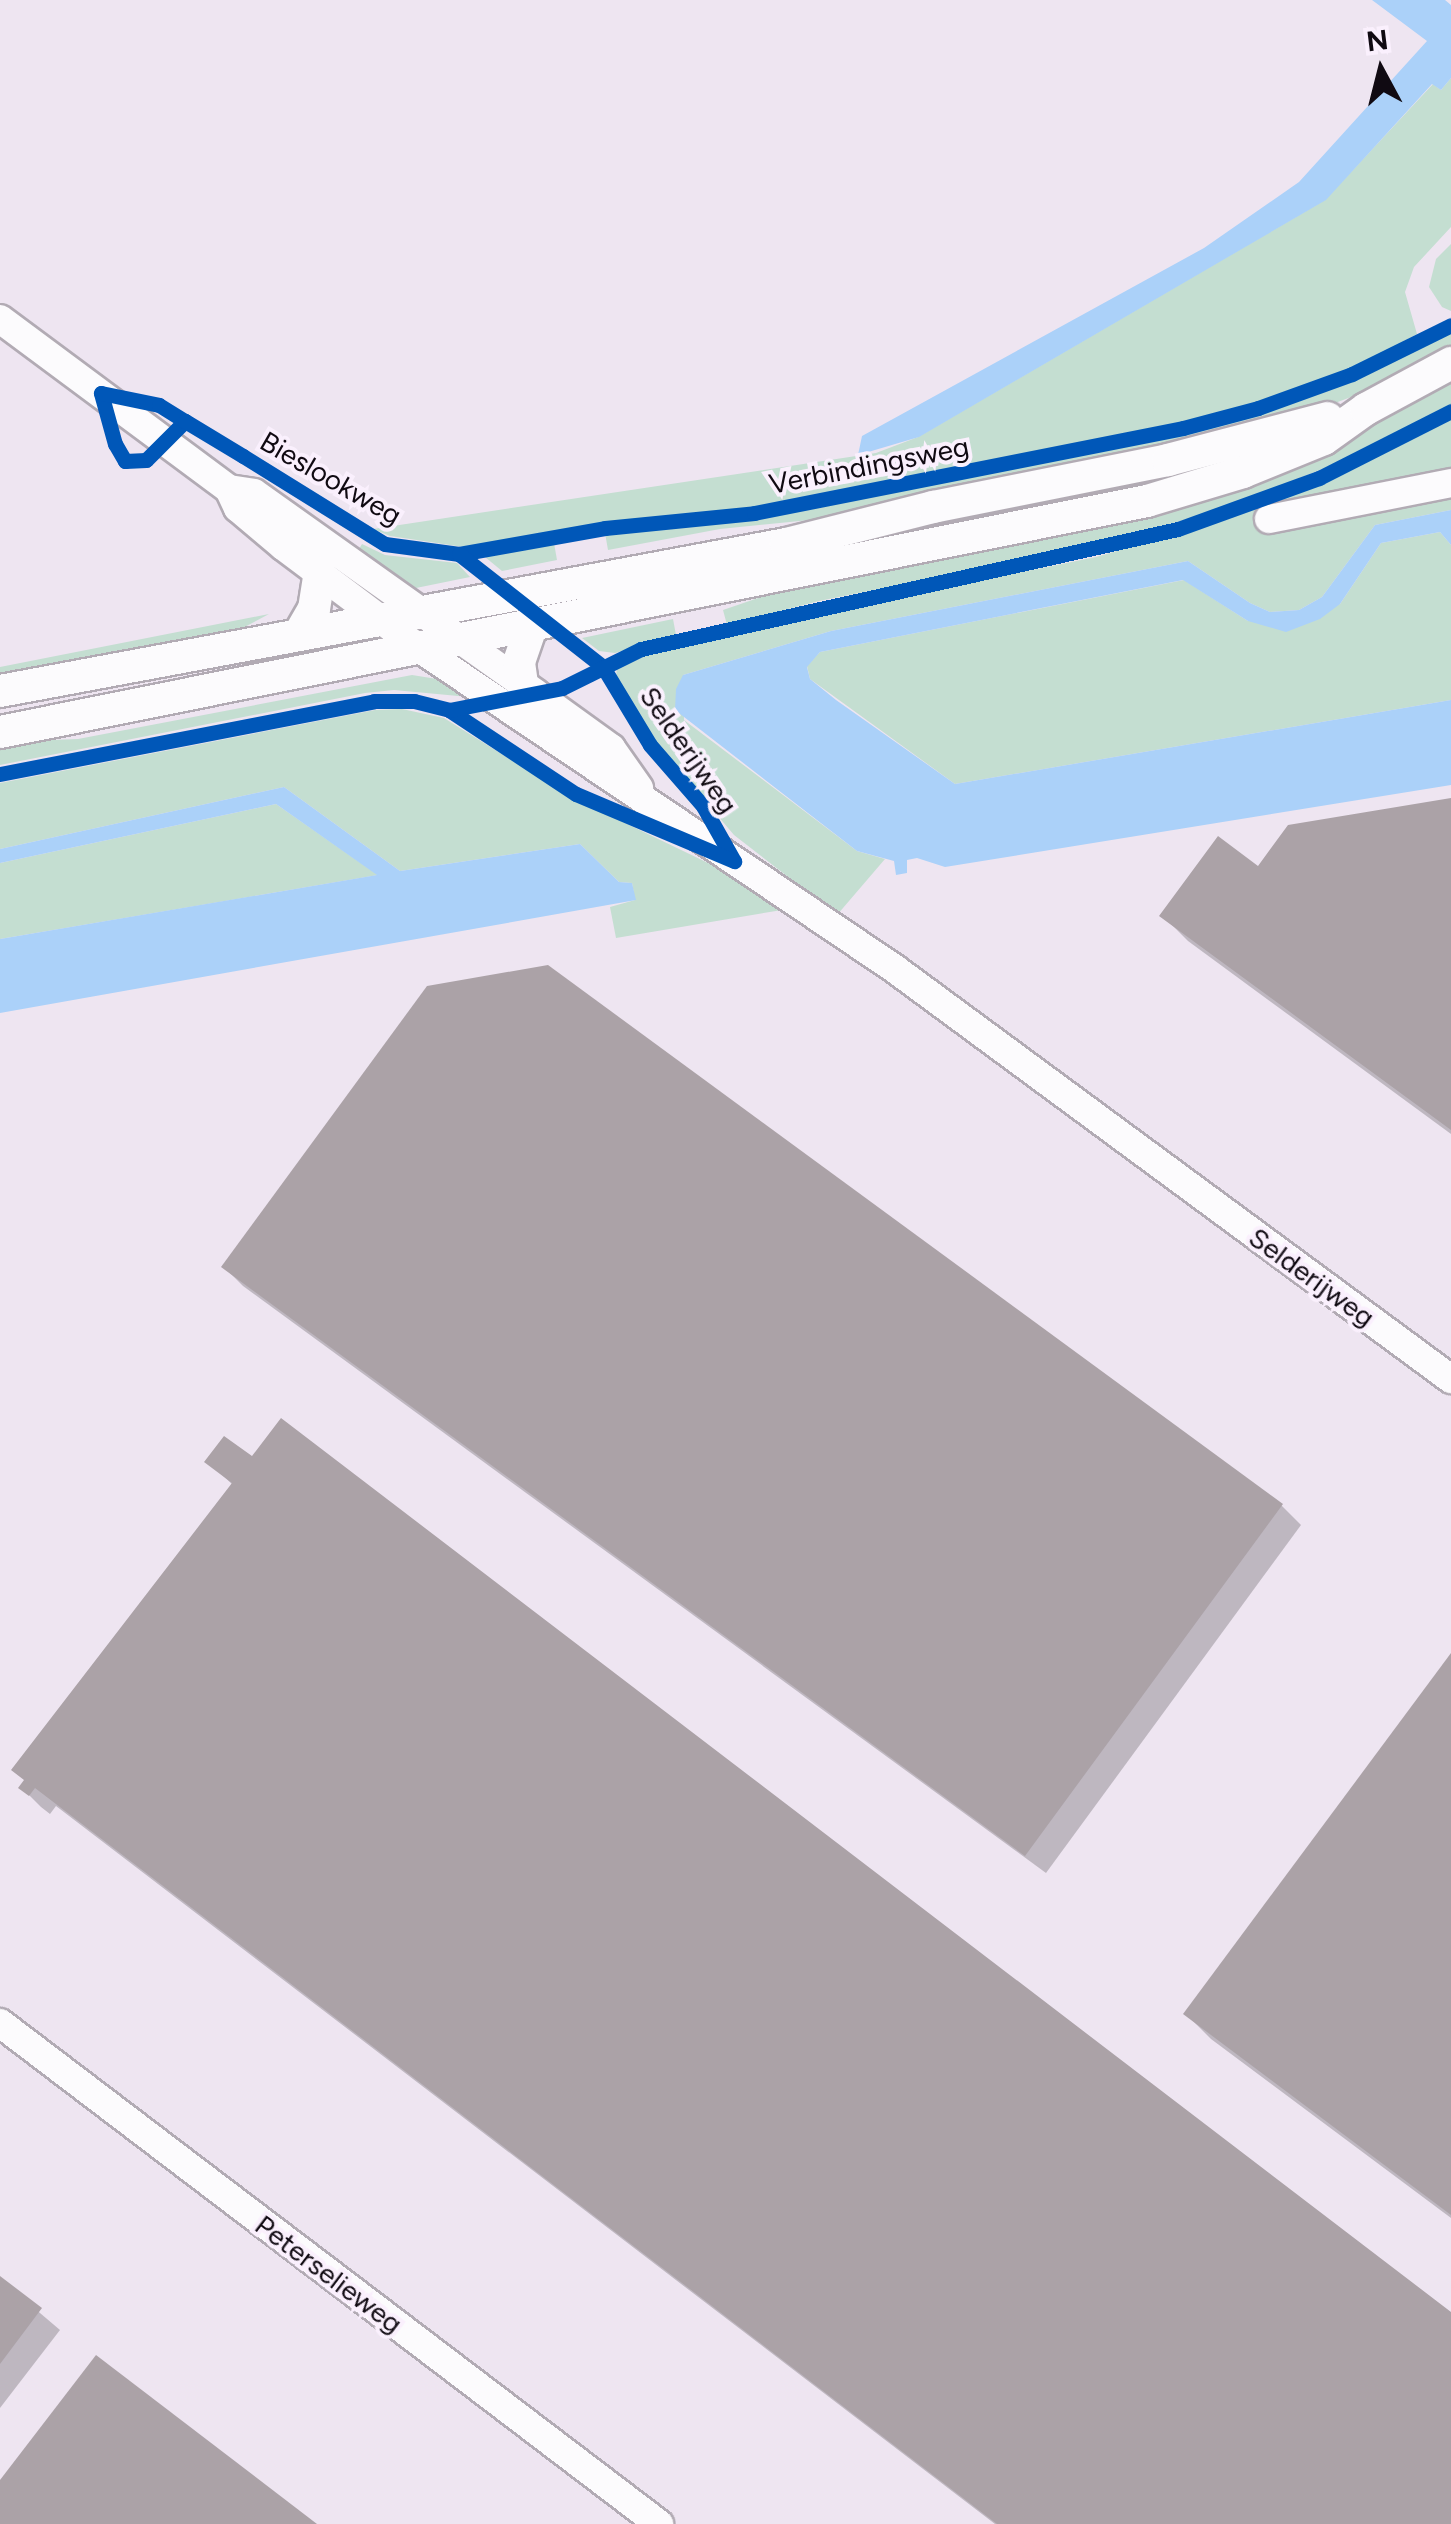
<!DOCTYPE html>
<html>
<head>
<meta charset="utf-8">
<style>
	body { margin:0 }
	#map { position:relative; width:1451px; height:2524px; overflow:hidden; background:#eee5f1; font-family:Figtree,sans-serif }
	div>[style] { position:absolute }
	.green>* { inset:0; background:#c4ded1 }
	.water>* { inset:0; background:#abd1f9 }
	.shadow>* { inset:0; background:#0003 }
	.building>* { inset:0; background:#aba2a7 }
	.roads { filter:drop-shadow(2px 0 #b2abb4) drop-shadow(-2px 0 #b2abb4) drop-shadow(0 2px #b2abb4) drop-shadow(0 -2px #b2abb4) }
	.minor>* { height:28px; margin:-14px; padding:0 14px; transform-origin:14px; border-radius:14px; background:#fcfbfd }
	.tertiary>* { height:32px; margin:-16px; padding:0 16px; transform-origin:16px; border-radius:16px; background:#fcfbfd }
	.cycleway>* { height:15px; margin:-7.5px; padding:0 7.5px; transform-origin:7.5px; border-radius:7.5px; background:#0057b8 }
	span { translate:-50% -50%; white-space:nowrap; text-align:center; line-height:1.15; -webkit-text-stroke:8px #faf0fd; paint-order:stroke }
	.street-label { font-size:28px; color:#100a12 }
	.north { position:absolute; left:1331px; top:20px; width:100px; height:100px; -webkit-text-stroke:8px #faf0fd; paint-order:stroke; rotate:353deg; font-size:28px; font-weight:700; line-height:40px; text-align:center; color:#100a12 }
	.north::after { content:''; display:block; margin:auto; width:35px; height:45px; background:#100a12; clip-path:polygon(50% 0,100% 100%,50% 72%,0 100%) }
</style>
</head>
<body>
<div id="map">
	<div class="green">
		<div style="clip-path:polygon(1451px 78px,1451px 227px,1414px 267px,1405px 292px,1417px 334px,1355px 368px,1222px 414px,763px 506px,598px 524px,470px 548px,390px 536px,373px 529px,876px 453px,918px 437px,1325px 200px,1433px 84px,1441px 90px)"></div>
		<div style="clip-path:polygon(1451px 244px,1451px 311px,1442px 307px,1429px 287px,1436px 259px)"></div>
		<div style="clip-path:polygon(1451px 331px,1451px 345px,1437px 354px,1351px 397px,1277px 425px,820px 519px,720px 529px,608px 550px,605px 533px,756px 519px,1222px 424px,1349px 383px)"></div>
		<div style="clip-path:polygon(1451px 382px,1451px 406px,1350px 458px,1219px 510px,1089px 547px,819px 601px,727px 625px,723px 610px,802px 583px,1326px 447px)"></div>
		<div style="clip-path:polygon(1451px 418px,1451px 476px,1302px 498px,1267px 510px,1451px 492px,1451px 510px,1375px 525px,1322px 597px,1299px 610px,1270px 612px,1250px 603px,1188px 561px,831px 631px,683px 675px,684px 720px,857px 851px,885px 859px,837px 915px,734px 835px,657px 744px,616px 679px,617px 665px,631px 658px,814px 614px,1096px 557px,1225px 520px,1304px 491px)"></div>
		<div style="clip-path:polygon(1440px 532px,1451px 545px,1451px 700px,955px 784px,810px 679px,807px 666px,820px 652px,1184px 580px,1248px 621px,1340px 604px,1381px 543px)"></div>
		<div style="clip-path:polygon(554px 543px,557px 560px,502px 571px,485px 557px)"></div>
		<div style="clip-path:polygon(362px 544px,385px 555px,457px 563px,470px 577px,416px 588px,359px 549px)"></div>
		<div style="clip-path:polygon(269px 614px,237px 631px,0 681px,0 667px)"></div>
		<div style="clip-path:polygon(673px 619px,676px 635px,615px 653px,599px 651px,582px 638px)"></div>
		<div style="clip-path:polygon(412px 675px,437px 679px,469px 697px,394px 690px,365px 693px,0 765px,0 742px,78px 739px)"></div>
		<div style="clip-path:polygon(402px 709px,444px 718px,569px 796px,733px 875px,782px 910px,616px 938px,610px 907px,635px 900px,632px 883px,619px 882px,580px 844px,400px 871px,284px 787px,0 849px,0 783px,375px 710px)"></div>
		<div style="clip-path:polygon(276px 804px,378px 875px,0 939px,0 863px)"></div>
	</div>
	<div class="water">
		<div style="clip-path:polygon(1372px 0,1445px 0,1451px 5px,1451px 78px,1441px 90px,1432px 84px,1326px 200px,919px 437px,858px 455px,862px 436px,1204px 248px,1299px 182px,1427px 41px)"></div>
		<div style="clip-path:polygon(1451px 510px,1451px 545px,1440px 532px,1381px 543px,1340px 604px,1320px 619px,1286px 632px,1248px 621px,1183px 580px,820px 652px,807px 667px,810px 679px,836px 700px,955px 784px,1451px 700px,1451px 785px,945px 867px,917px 858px,907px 860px,907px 873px,896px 875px,894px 861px,857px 851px,675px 710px,676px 689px,683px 675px,831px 631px,1188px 561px,1250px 603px,1270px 612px,1299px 610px,1322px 597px,1375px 525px)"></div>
		<div style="clip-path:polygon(284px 787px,400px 871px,580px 844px,619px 882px,632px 883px,636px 900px,0 1013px,0 939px,377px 875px,276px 804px,0 863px,0 849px)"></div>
	</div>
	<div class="shadow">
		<div style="clip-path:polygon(1451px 800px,1451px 1134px,1188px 941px,1163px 916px,1258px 869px)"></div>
		<div style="clip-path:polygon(224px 1267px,1282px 1506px,1301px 1525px,1046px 1873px,243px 1286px)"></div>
		<div style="clip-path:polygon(208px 1462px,1451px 2315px,1451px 2524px,995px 2524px,56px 1806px,50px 1814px,41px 1807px,21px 1787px,233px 1485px)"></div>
		<div style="clip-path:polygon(1451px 1657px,1451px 2218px,1211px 2039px,1186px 2014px)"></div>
		<div style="clip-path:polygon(0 2279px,60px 2330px,0 2408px)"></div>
	</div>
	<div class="building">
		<div style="clip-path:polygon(1451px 798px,1451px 1130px,1159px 916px,1218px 836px,1258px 866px,1288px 825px)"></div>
		<div style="clip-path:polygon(548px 965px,1283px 1504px,1025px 1856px,221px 1267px,427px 986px)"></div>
		<div style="clip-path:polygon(281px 1418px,1451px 2312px,1451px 2524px,997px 2524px,35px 1788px,29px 1796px,18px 1788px,24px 1780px,11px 1770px,232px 1483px,204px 1462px,224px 1436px,252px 1456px)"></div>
		<div style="clip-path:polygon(1451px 1653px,1451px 2215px,1183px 2014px)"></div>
		<div style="clip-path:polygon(0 2276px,42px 2308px,0 2364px)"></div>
		<div style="clip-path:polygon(96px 2355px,317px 2524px,0 2524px,0 2480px)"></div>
	</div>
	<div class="roads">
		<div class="minor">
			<div style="left:0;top:319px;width:285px;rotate:36.6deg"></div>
			<div style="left:229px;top:489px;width:21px;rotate:65deg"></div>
			<div style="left:238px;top:508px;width:59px;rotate:40.2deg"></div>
			<div style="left:283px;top:546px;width:170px;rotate:36.9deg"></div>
			<div style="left:419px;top:648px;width:574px;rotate:33.99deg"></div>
			<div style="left:895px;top:969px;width:691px;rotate:36.41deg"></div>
			<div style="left:229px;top:489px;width:25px;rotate:9deg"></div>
			<div style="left:254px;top:493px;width:345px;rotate:35.4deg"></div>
			<div style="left:535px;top:693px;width:94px;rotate:35.9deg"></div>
			<div style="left:611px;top:748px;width:49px;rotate:55deg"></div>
			<div style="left:1269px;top:519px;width:186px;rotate:-11.2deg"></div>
			<div style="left:0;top:2023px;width:828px;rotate:37.24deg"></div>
		</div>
		<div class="tertiary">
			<div style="left:300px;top:633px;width:28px;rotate:-60deg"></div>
			<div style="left:314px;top:609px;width:36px;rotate:-81deg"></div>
			<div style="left:522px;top:684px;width:22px;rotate:-98deg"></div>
			<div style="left:519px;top:662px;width:37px;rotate:-71deg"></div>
			<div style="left:0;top:691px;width:800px;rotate:-10.59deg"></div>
			<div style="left:786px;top:544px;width:152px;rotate:-14.1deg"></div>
			<div style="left:933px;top:507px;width:240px;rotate:-11.3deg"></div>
			<div style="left:1168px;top:460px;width:165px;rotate:-14.7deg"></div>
			<div style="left:0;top:732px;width:1170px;rotate:-11.39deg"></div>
			<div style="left:1147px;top:501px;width:100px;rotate:-16.8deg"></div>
			<div style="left:1243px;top:472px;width:87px;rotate:-22.2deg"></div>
			<div style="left:1324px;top:439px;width:52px;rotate:-35.5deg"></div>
			<div style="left:1366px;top:409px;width:97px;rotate:-28.4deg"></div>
		</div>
	</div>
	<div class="cycleway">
		<div style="left:185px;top:421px;width:55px;rotate:135deg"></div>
		<div style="left:146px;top:460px;width:21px;rotate:177deg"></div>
		<div style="left:125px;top:461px;width:20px;rotate:-120deg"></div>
		<div style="left:115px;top:444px;width:53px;rotate:-105.4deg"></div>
		<div style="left:101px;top:393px;width:59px;rotate:11.7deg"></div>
		<div style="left:159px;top:405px;width:31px;rotate:32deg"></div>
		<div style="left:185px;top:421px;width:68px;rotate:31.1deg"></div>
		<div style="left:243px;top:456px;width:167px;rotate:31.8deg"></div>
		<div style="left:385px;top:544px;width:75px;rotate:7.7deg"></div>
		<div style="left:459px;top:554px;width:148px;rotate:-10.1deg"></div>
		<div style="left:605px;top:528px;width:150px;rotate:-5.7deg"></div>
		<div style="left:754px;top:513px;width:437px;rotate:-11.2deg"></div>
		<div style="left:1183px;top:428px;width:78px;rotate:-14.9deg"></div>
		<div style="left:1258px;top:408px;width:100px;rotate:-19.9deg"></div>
		<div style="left:1352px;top:374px;width:110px;rotate:-26.3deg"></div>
		<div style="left:459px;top:554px;width:183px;rotate:38.1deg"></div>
		<div style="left:603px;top:667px;width:91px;rotate:58.9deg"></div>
		<div style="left:650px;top:745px;width:81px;rotate:49deg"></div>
		<div style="left:703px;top:806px;width:63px;rotate:60.6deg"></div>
		<div style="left:449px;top:710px;width:152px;rotate:33.5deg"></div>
		<div style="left:576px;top:794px;width:172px;rotate:23deg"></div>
		<div style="left:0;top:774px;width:381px;rotate:-11deg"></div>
		<div style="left:374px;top:701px;width:40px"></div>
		<div style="left:414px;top:701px;width:36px;rotate:14deg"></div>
		<div style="left:449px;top:710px;width:115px;rotate:-11deg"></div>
		<div style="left:562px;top:688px;width:88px;rotate:-26.3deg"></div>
		<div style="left:641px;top:649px;width:550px;rotate:-12.6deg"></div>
		<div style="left:1178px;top:529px;width:150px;rotate:-19.9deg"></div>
		<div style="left:1319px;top:478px;width:148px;rotate:-26.9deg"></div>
	</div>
	<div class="street-label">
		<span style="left:869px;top:465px;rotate:-11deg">Verbindingsweg</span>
		<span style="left:331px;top:478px;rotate:30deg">Bieslookweg</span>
		<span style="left:689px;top:750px;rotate:55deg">Selderijweg</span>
		<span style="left:1312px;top:1277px;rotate:36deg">Selderijweg</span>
		<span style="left:329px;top:2274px;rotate:37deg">Peterselieweg</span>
	</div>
	<div class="north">N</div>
</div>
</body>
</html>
